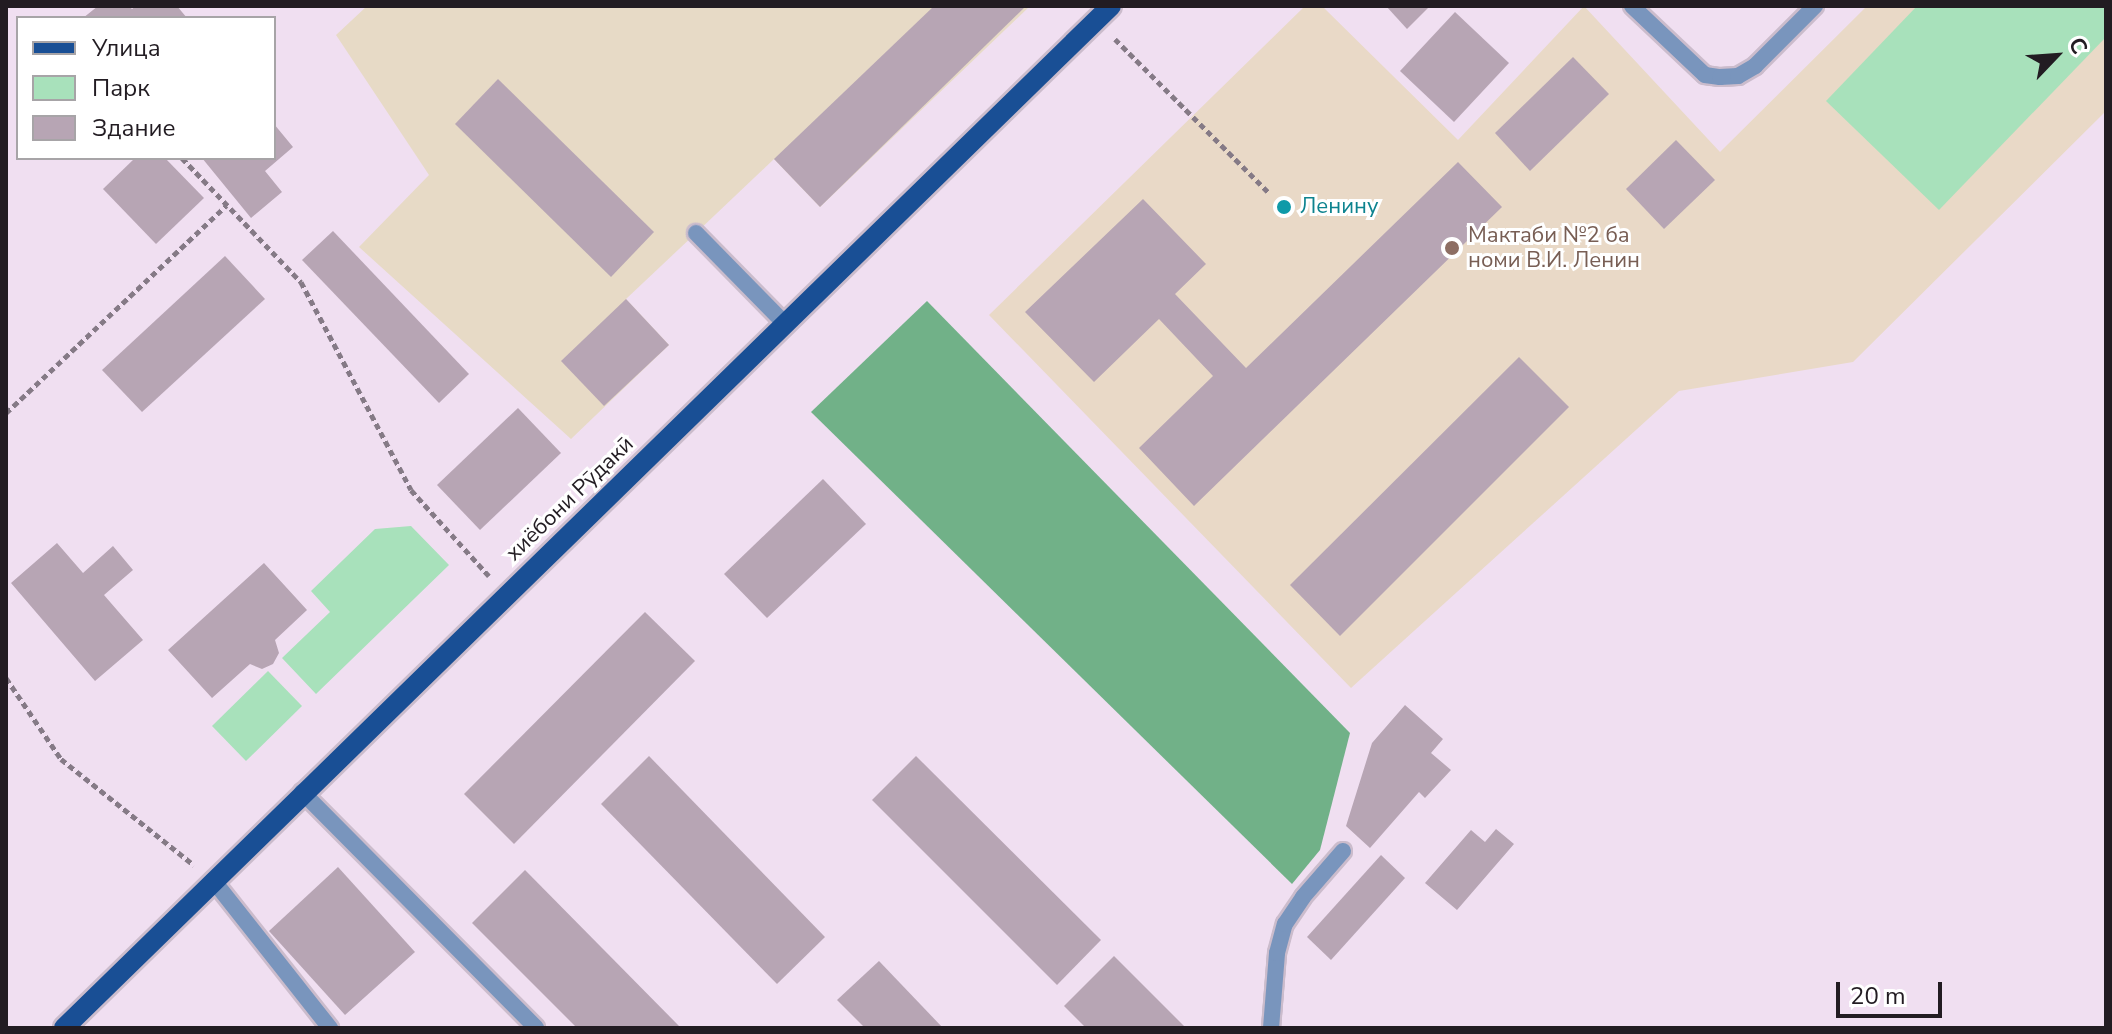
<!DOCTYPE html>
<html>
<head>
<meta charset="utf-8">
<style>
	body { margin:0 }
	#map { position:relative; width:2112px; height:1034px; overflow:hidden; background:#f0dff1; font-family:"Nunito Sans",sans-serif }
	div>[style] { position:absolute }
	.industrial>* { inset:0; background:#e7dac6 }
	.education>* { inset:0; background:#e9d9c7 }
	.green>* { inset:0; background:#a8e1bb }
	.forest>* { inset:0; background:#71b188 }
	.building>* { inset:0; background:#b7a5b4 }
	.path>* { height:5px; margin-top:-2.5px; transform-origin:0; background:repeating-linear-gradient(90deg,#857a86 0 6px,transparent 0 10px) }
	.roads { filter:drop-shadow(2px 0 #cbbccc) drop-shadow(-2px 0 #cbbccc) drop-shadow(0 2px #cbbccc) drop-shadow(0 -2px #cbbccc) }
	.service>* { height:16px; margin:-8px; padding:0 8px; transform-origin:8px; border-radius:8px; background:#7995bd }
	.primary>* { height:20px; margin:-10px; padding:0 10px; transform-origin:10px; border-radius:10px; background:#194f95 }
	.dots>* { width:22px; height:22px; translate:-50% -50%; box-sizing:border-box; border:4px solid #fff; border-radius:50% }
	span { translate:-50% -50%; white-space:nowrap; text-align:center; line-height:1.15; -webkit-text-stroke:6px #fff; paint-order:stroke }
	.culture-label { font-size:22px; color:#0d838f }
	.left { translate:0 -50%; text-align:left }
	.education-label { font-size:22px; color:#785e54 }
	.street-label { font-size:22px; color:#221c22 }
	.frame { position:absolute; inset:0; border:8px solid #221c22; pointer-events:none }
	.legend { position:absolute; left:16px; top:16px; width:260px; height:144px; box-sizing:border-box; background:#fff; border:2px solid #a7a4a7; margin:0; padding:10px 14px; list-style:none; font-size:24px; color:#221c22 }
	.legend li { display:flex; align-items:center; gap:16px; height:40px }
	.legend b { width:40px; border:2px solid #a7a4a7 }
	.north { position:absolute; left:2016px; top:16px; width:80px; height:80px; -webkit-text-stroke:6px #fff; paint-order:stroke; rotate:65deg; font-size:22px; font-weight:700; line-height:32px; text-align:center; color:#221c22 }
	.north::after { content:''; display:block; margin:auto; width:28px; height:36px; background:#221c22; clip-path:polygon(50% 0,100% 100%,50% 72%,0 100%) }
	.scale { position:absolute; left:1836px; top:982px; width:106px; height:36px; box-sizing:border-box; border:4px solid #221c22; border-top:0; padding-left:10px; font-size:24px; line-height:28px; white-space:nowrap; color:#221c22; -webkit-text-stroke:6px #fff; paint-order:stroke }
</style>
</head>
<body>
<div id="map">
	<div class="industrial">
		<div style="clip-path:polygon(367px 6px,1030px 6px,820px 207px,774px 159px,696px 233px,626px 299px,669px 345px,571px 439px,359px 247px,429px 175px,336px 35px)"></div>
	</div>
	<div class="education">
		<div style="clip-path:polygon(1305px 6px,1322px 6px,1458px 140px,1584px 6px,1720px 152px,1867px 6px,2106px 6px,2106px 111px,1853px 362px,1679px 391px,1351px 688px,989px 315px)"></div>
	</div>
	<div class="green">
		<div style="clip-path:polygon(1917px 6px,2106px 6px,2106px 37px,1939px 210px,1826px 101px)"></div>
		<div style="clip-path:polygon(411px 526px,449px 565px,316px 694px,282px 658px,330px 612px,311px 591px,375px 529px)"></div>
		<div style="clip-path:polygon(268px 671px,302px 706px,246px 761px,212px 726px)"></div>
	</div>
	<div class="forest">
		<div style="clip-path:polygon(927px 301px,1350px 733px,1320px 850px,1292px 884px,811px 412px)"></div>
	</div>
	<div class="building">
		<div style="clip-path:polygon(98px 6px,129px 6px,132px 9px,136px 6px,177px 6px,187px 18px,83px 18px)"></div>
		<div style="clip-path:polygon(934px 6px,1026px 6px,820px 207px,774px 159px)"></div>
		<div style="clip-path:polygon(1386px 6px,1430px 6px,1407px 29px)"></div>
		<div style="clip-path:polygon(1455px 12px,1509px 63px,1454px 122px,1400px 71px)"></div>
		<div style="clip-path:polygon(1573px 57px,1609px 94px,1530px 171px,1495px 133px)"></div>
		<div style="clip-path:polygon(498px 79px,654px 232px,611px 277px,455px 124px)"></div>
		<div style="clip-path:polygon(274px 124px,293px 147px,265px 171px,282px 192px,251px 218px,202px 158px,274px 158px)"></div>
		<div style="clip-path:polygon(1676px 140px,1715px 180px,1664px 229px,1626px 189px)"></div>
		<div style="clip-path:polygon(135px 158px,165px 158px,204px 198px,156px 244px,103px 189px)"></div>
		<div style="clip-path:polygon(1458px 162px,1502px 207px,1194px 506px,1139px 448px,1213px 376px,1159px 319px,1094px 382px,1025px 312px,1143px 199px,1206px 264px,1175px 294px,1246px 368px)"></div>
		<div style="clip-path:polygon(333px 231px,469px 374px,439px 403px,302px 260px)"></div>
		<div style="clip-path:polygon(225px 256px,265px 299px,142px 412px,102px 370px)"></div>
		<div style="clip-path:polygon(626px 299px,669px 345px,604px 406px,561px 361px)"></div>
		<div style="clip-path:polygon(1519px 357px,1569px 407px,1340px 636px,1290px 585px)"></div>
		<div style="clip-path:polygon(518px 408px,561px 453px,480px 530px,437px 485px)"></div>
		<div style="clip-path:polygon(823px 479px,866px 524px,767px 618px,724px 574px)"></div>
		<div style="clip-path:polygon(57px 543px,83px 573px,113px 546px,133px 570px,104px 595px,143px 640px,95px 681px,11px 583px)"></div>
		<div style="clip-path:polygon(264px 563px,307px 610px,275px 640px,279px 653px,273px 664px,262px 669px,250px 664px,212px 698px,168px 650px)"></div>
		<div style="clip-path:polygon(645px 612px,695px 661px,514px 844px,464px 794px)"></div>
		<div style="clip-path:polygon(1405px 705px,1443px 739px,1431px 753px,1451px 770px,1425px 798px,1419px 792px,1370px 848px,1346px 826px,1372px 743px)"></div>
		<div style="clip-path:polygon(649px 756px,825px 937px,777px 984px,601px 804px)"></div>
		<div style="clip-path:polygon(916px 756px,1101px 940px,1057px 985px,872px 800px)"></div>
		<div style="clip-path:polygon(1496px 829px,1514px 844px,1457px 910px,1425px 883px,1471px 830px,1485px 842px)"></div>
		<div style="clip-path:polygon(1381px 855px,1405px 878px,1331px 960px,1307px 937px)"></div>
		<div style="clip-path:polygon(338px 867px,415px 952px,345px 1015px,269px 931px)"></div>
		<div style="clip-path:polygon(525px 870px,681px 1028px,577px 1028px,472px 923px)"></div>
		<div style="clip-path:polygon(1114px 956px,1186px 1028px,1086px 1028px,1064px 1006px)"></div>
		<div style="clip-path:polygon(879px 961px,943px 1028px,865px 1028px,837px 1000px)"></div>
	</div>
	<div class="path">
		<div style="left:1115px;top:39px;width:219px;rotate:45deg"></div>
		<div style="left:182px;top:158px;width:172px;rotate:46.2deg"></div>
		<div style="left:301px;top:282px;width:235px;rotate:62.1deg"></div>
		<div style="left:411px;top:490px;width:116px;rotate:47.8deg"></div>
		<div style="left:6px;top:413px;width:303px;rotate:-43.3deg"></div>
		<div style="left:6px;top:678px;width:98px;rotate:55.8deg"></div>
		<div style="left:61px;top:759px;width:170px;rotate:38.6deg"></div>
	</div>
	<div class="roads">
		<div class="service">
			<div style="left:1632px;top:6px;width:100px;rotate:43.4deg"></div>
			<div style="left:1705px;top:75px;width:15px;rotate:8deg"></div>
			<div style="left:1720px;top:77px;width:18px;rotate:-3deg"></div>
			<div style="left:1738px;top:76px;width:20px;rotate:-30deg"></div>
			<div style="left:1755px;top:66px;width:85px;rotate:-45deg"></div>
			<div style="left:696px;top:233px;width:127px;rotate:45.6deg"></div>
			<div style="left:302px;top:792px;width:332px;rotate:45.2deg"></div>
			<div style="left:213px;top:880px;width:189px;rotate:51.7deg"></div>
			<div style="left:1271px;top:1028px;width:75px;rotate:-85.4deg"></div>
			<div style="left:1277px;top:953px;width:30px;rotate:-75deg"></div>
			<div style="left:1285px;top:924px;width:32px;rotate:-56deg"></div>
			<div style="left:1303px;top:897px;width:61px;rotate:-49deg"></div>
		</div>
		<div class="primary">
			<div style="left:64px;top:1028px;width:1463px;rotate:-44.31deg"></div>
		</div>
	</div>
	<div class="dots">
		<div style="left:1284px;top:207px;background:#0f9aa8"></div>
		<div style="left:1452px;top:248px;background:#8d6e63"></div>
	</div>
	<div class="culture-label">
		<span class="left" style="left:1300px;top:207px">Ленину</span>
	</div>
	<div class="education-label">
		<span class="left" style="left:1468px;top:248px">Мактаби №2 ба<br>номи В.И. Ленин</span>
	</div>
	<div class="street-label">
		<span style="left:570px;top:499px;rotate:-44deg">хиёбони Рӯдакӣ</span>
	</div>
	<div class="frame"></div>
	<ul class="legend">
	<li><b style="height:10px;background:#194f95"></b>Улица</li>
	<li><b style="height:22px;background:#a8e1bb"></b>Парк</li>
	<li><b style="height:22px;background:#b7a5b4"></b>Здание</li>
	</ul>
	<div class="north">С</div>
	<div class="scale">20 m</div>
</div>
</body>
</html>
